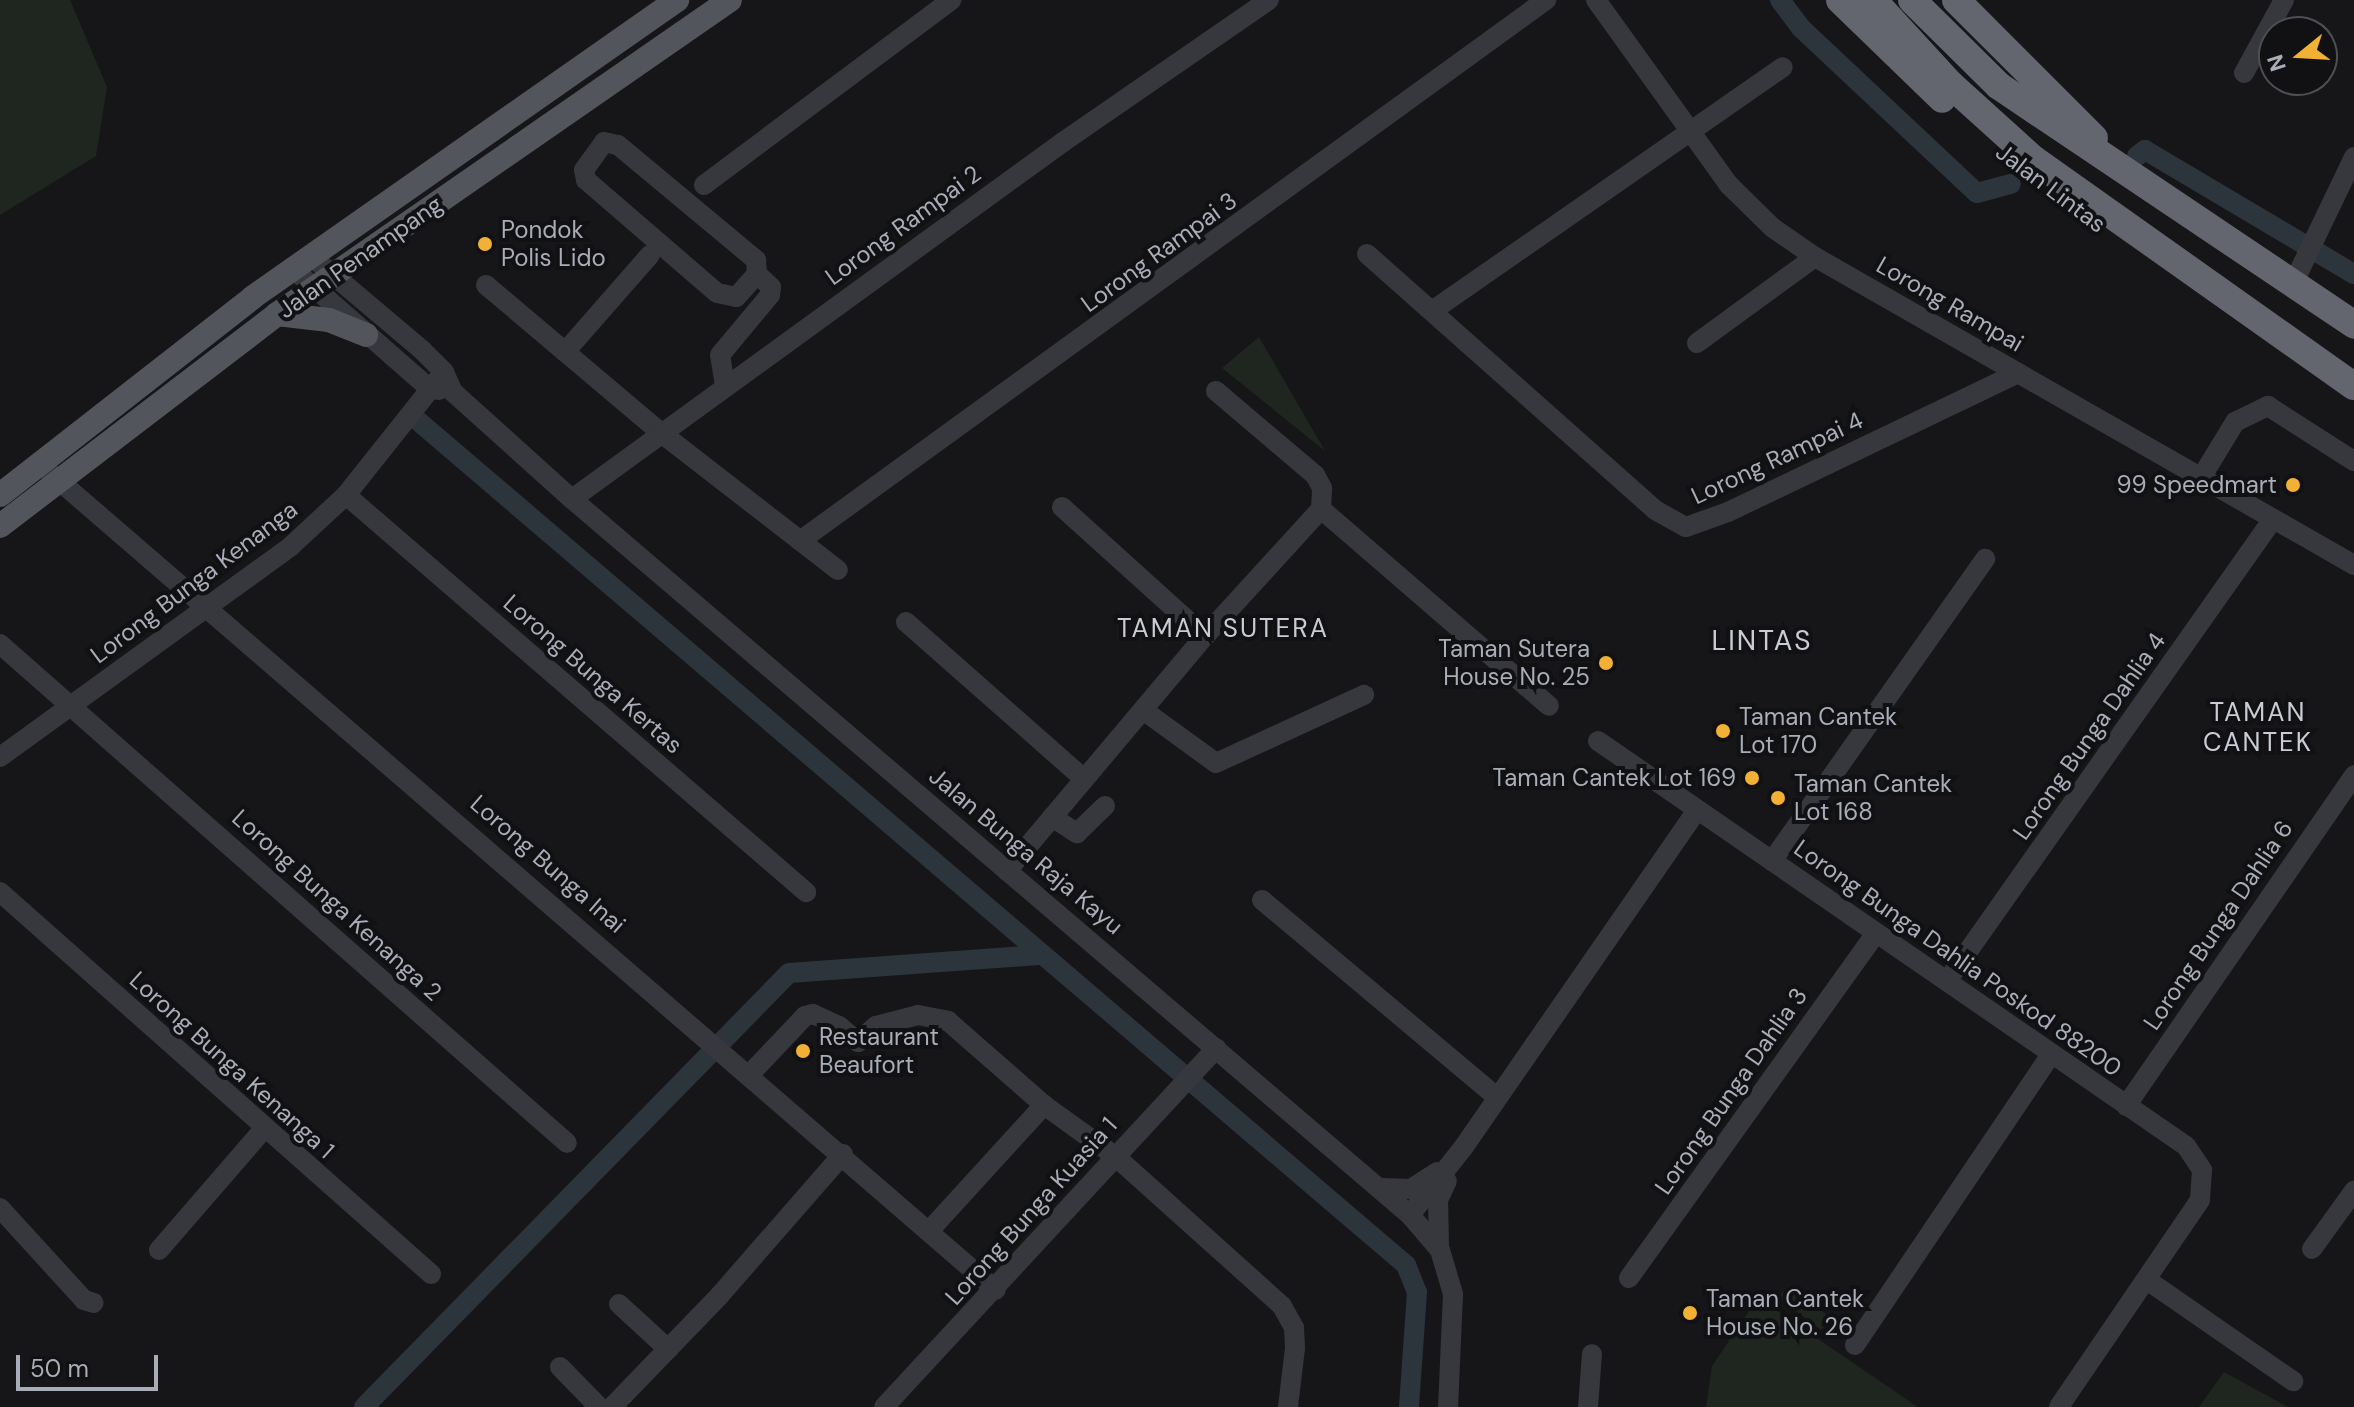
<!DOCTYPE html>
<html>
<head>
<meta charset="utf-8">
<style>
	body { margin:0 }
	#map { position:relative; width:2354px; height:1407px; overflow:hidden; background:#161618; font-family:"DM Sans",sans-serif }
	div>[style] { position:absolute }
	.green>* { inset:0; background:#1e261f }
	.canal>* { height:20px; margin:-10px; padding:0 10px; transform-origin:10px; border-radius:10px; background:#2c353c }
	.minor>* { height:20px; margin:-10px; padding:0 10px; transform-origin:10px; border-radius:10px; background:#37383d }
	.major>* { height:24px; margin:-12px; padding:0 12px; transform-origin:12px; border-radius:12px; background:#53555c }
	.highway>* { height:28px; margin:-14px; padding:0 14px; transform-origin:14px; border-radius:14px; background:#63666e }
	.dots>* { width:22px; height:22px; translate:-50% -50%; box-sizing:border-box; border:4px solid #111113; border-radius:50% }
	span { translate:-50% -50%; white-space:nowrap; text-align:center; line-height:1.15; -webkit-text-stroke:8px #111113; paint-order:stroke }
	.street-label { font-size:24px; color:#a8adb8 }
	.poi-label { font-size:24px; color:#a8adb8 }
	.left { translate:0 -50%; text-align:left }
	.right { translate:-100% -50%; text-align:right }
	.neighbourhood-label { font-size:26px; color:#c9ccd4; letter-spacing:2px }
	.quarter-label { font-size:28px; color:#c9ccd4; letter-spacing:2px }
	.north { position:absolute; left:2258px; top:16px; width:80px; height:80px; box-sizing:border-box; background:#111113; border:2px solid #4d4f55; border-radius:50%; rotate:252deg; font-size:22px; font-weight:700; line-height:32px; text-align:center; color:#a8adb8 }
	.north::after { content:''; display:block; margin:auto; width:28px; height:36px; background:#f2b134; clip-path:polygon(50% 0,100% 100%,50% 72%,0 100%) }
	.scale { position:absolute; left:16px; top:1355px; width:142px; height:36px; box-sizing:border-box; border:4px solid #a8adb8; border-top:0; padding-left:10px; font-size:24px; line-height:28px; white-space:nowrap; color:#a8adb8; -webkit-text-stroke:6px #111113; paint-order:stroke }
</style>
</head>
<body>
<div id="map">
	<div class="green">
		<div style="clip-path:polygon(0 0,70px 0,107px 87px,96px 156px,0 215px)"></div>
		<div style="clip-path:polygon(1259px 337px,1325px 451px,1222px 368px)"></div>
		<div style="clip-path:polygon(1789px 1285px,1831px 1318px,1821px 1330px,1778px 1297px)"></div>
		<div style="clip-path:polygon(1758px 1298px,1918px 1407px,1706px 1407px,1712px 1366px)"></div>
		<div style="clip-path:polygon(2224px 1372px,2288px 1407px,2199px 1407px)"></div>
	</div>
	<div class="canal">
		<div style="left:1780px;top:0;width:35px;rotate:53deg"></div>
		<div style="left:1801px;top:28px;width:241px;rotate:43.2deg"></div>
		<div style="left:1977px;top:193px;width:35px;rotate:-15deg"></div>
		<div style="left:2137px;top:156px;width:10px;rotate:-37deg"></div>
		<div style="left:2145px;top:150px;width:243px;rotate:30.7deg"></div>
		<div style="left:417px;top:420px;width:1301px;rotate:40.51deg"></div>
		<div style="left:1406px;top:1265px;width:29px;rotate:68deg"></div>
		<div style="left:1417px;top:1292px;width:115px;rotate:94deg"></div>
		<div style="left:364px;top:1407px;width:607px;rotate:-45.6deg"></div>
		<div style="left:789px;top:973px;width:254px;rotate:-4.1deg"></div>
	</div>
	<div class="minor">
		<div style="left:1596px;top:0;width:226px;rotate:54.3deg"></div>
		<div style="left:1728px;top:184px;width:63px;rotate:44.4deg"></div>
		<div style="left:1773px;top:228px;width:51px;rotate:34.6deg"></div>
		<div style="left:1815px;top:257px;width:621px;rotate:29.74deg"></div>
		<div style="left:2244px;top:73px;width:83px;rotate:-61.3deg"></div>
		<div style="left:604px;top:142px;width:14px;rotate:12deg"></div>
		<div style="left:618px;top:145px;width:180px;rotate:39.8deg"></div>
		<div style="left:756px;top:260px;width:14px;rotate:86deg"></div>
		<div style="left:757px;top:274px;width:31px;rotate:132deg"></div>
		<div style="left:736px;top:297px;width:19px;rotate:-168deg"></div>
		<div style="left:717px;top:293px;width:173px;rotate:-139.2deg"></div>
		<div style="left:586px;top:180px;width:10px;rotate:-101deg"></div>
		<div style="left:584px;top:170px;width:34px;rotate:-54deg"></div>
		<div style="left:704px;top:185px;width:309px;rotate:-36.8deg"></div>
		<div style="left:1367px;top:254px;width:385px;rotate:41.6deg"></div>
		<div style="left:1655px;top:510px;width:35px;rotate:29deg"></div>
		<div style="left:1686px;top:527px;width:45px;rotate:-19.7deg"></div>
		<div style="left:1728px;top:512px;width:322px;rotate:-25.6deg"></div>
		<div style="left:312px;top:257px;width:144px;rotate:40.2deg"></div>
		<div style="left:422px;top:350px;width:31px;rotate:45deg"></div>
		<div style="left:444px;top:372px;width:22px;rotate:66deg"></div>
		<div style="left:453px;top:392px;width:160px;rotate:42deg"></div>
		<div style="left:572px;top:499px;width:1102px;rotate:40.51deg"></div>
		<div style="left:1410px;top:1215px;width:46px;rotate:49.4deg"></div>
		<div style="left:1440px;top:1250px;width:46px;rotate:73.5deg"></div>
		<div style="left:1453px;top:1294px;width:113px;rotate:92.5deg"></div>
		<div style="left:293px;top:269px;width:181px;rotate:41.2deg"></div>
		<div style="left:429px;top:388px;width:10px;rotate:11deg"></div>
		<div style="left:2293px;top:284px;width:141px;rotate:-64.3deg"></div>
		<div style="left:486px;top:285px;width:228px;rotate:40.2deg"></div>
		<div style="left:660px;top:432px;width:225px;rotate:37.8deg"></div>
		<div style="left:1432px;top:311px;width:427px;rotate:-34.8deg"></div>
		<div style="left:1697px;top:343px;width:146px;rotate:-36.1deg"></div>
		<div style="left:565px;top:352px;width:129px;rotate:-48.8deg"></div>
		<div style="left:725px;top:386px;width:31px;rotate:-99deg"></div>
		<div style="left:720px;top:355px;width:78px;rotate:-50.2deg"></div>
		<div style="left:770px;top:295px;width:8px;rotate:-83deg"></div>
		<div style="left:771px;top:287px;width:19px;rotate:-137deg"></div>
		<div style="left:49px;top:472px;width:1251px;rotate:40.82deg"></div>
		<div style="left:2201px;top:478px;width:66px;rotate:-58.7deg"></div>
		<div style="left:2235px;top:422px;width:37px;rotate:-26deg"></div>
		<div style="left:2268px;top:406px;width:102px;rotate:32.6deg"></div>
		<div style="left:346px;top:495px;width:608px;rotate:40.8deg"></div>
		<div style="left:572px;top:499px;width:607px;rotate:-36.02deg"></div>
		<div style="left:1063px;top:142px;width:250px;rotate:-34.6deg"></div>
		<div style="left:1062px;top:507px;width:193px;rotate:42.1deg"></div>
		<div style="left:1321px;top:509px;width:301px;rotate:40.8deg"></div>
		<div style="left:800px;top:541px;width:922px;rotate:-35.95deg"></div>
		<div style="left:906px;top:622px;width:237px;rotate:41.4deg"></div>
		<div style="left:0;top:644px;width:755px;rotate:41.35deg"></div>
		<div style="left:1143px;top:710px;width:90px;rotate:36deg"></div>
		<div style="left:1216px;top:763px;width:163px;rotate:-24.7deg"></div>
		<div style="left:1598px;top:741px;width:714px;rotate:34.56deg"></div>
		<div style="left:2186px;top:1146px;width:29px;rotate:56deg"></div>
		<div style="left:2202px;top:1170px;width:30px;rotate:94deg"></div>
		<div style="left:2200px;top:1200px;width:250px;rotate:124.3deg"></div>
		<div style="left:0;top:757px;width:359px;rotate:-35.9deg"></div>
		<div style="left:291px;top:546px;width:75px;rotate:-42.8deg"></div>
		<div style="left:346px;top:495px;width:157px;rotate:-51.5deg"></div>
		<div style="left:1052px;top:817px;width:30px;rotate:33deg"></div>
		<div style="left:1077px;top:833px;width:39px;rotate:-44deg"></div>
		<div style="left:1772px;top:861px;width:370px;rotate:-54.8deg"></div>
		<div style="left:1007px;top:871px;width:307px;rotate:-49.9deg"></div>
		<div style="left:1205px;top:636px;width:172px;rotate:-47.6deg"></div>
		<div style="left:1321px;top:509px;width:21px;rotate:-87deg"></div>
		<div style="left:1322px;top:488px;width:15px;rotate:-118deg"></div>
		<div style="left:1315px;top:475px;width:130px;rotate:-139.7deg"></div>
		<div style="left:0;top:892px;width:576px;rotate:41.55deg"></div>
		<div style="left:1262px;top:900px;width:307px;rotate:40deg"></div>
		<div style="left:1947px;top:981px;width:565px;rotate:-54.79deg"></div>
		<div style="left:750px;top:1074px;width:80px;rotate:-46.5deg"></div>
		<div style="left:805px;top:1016px;width:8px;rotate:-14deg"></div>
		<div style="left:813px;top:1014px;width:29px;rotate:25deg"></div>
		<div style="left:839px;top:1026px;width:25px;rotate:40deg"></div>
		<div style="left:858px;top:1042px;width:24px;rotate:-42deg"></div>
		<div style="left:876px;top:1026px;width:43px;rotate:-14.7deg"></div>
		<div style="left:918px;top:1015px;width:31px;rotate:11deg"></div>
		<div style="left:948px;top:1021px;width:128px;rotate:41.2deg"></div>
		<div style="left:1044px;top:1105px;width:87px;rotate:35.7deg"></div>
		<div style="left:1115px;top:1156px;width:224px;rotate:41.9deg"></div>
		<div style="left:1282px;top:1306px;width:25px;rotate:61deg"></div>
		<div style="left:1294px;top:1328px;width:20px;rotate:87deg"></div>
		<div style="left:1295px;top:1348px;width:59px;rotate:96.8deg"></div>
		<div style="left:2126px;top:1106px;width:402px;rotate:-55.4deg"></div>
		<div style="left:1382px;top:1188px;width:29px;rotate:2deg"></div>
		<div style="left:1411px;top:1189px;width:31px;rotate:-33deg"></div>
		<div style="left:0;top:1208px;width:125px;rotate:47.6deg"></div>
		<div style="left:84px;top:1300px;width:10px;rotate:17deg"></div>
		<div style="left:1410px;top:1215px;width:85px;rotate:-51.7deg"></div>
		<div style="left:1463px;top:1148px;width:411px;rotate:-55.3deg"></div>
		<div style="left:929px;top:1231px;width:171px;rotate:-47.6deg"></div>
		<div style="left:1439px;top:1246px;width:46px;rotate:-91.2deg"></div>
		<div style="left:1438px;top:1200px;width:21px;rotate:-65deg"></div>
		<div style="left:2312px;top:1249px;width:72px;rotate:-54.1deg"></div>
		<div style="left:159px;top:1250px;width:159px;rotate:-49.1deg"></div>
		<div style="left:1629px;top:1278px;width:423px;rotate:-54.4deg"></div>
		<div style="left:2147px;top:1280px;width:178px;rotate:34.7deg"></div>
		<div style="left:619px;top:1304px;width:67px;rotate:42.6deg"></div>
		<div style="left:1855px;top:1345px;width:351px;rotate:-56deg"></div>
		<div style="left:560px;top:1367px;width:56px;rotate:45.7deg"></div>
		<div style="left:612px;top:1407px;width:156px;rotate:-46deg"></div>
		<div style="left:720px;top:1295px;width:187px;rotate:-48.9deg"></div>
		<div style="left:884px;top:1407px;width:489px;rotate:-47.2deg"></div>
		<div style="left:1588px;top:1407px;width:53px;rotate:-85.7deg"></div>
	</div>
	<div class="major">
		<div style="left:277px;top:314px;width:52px;rotate:6.6deg"></div>
		<div style="left:329px;top:320px;width:40px;rotate:22deg"></div>
		<div style="left:0;top:495px;width:321px;rotate:-38deg"></div>
		<div style="left:253px;top:297px;width:518px;rotate:-35.01deg"></div>
		<div style="left:0;top:526px;width:349px;rotate:-37.4deg"></div>
		<div style="left:277px;top:314px;width:551px;rotate:-34.73deg"></div>
	</div>
	<div class="highway">
		<div style="left:1840px;top:0;width:142px;rotate:44.1deg"></div>
		<div style="left:1873px;top:0;width:114px;rotate:47.5deg"></div>
		<div style="left:1950px;top:84px;width:112px;rotate:42.1deg"></div>
		<div style="left:2033px;top:159px;width:393px;rotate:35.3deg"></div>
		<div style="left:1912px;top:0;width:122px;rotate:44.7deg"></div>
		<div style="left:1999px;top:86px;width:428px;rotate:33.9deg"></div>
		<div style="left:1956px;top:0;width:195px;rotate:45deg"></div>
	</div>
	<div class="dots">
		<div style="left:485px;top:244px;background:#f2b134"></div>
		<div style="left:2293px;top:485px;background:#f2b134"></div>
		<div style="left:1606px;top:663px;background:#f2b134"></div>
		<div style="left:1723px;top:731px;background:#f2b134"></div>
		<div style="left:1752px;top:778px;background:#f2b134"></div>
		<div style="left:1778px;top:798px;background:#f2b134"></div>
		<div style="left:803px;top:1051px;background:#f2b134"></div>
		<div style="left:1690px;top:1313px;background:#f2b134"></div>
	</div>
	<div class="street-label">
		<span style="left:2051px;top:188px;rotate:37deg">Jalan Lintas</span>
		<span style="left:903px;top:225px;rotate:-36deg">Lorong Rampai 2</span>
		<span style="left:1159px;top:252px;rotate:-36deg">Lorong Rampai 3</span>
		<span style="left:360px;top:257px;rotate:-35deg">Jalan Penampang</span>
		<span style="left:1950px;top:304px;rotate:30deg">Lorong Rampai</span>
		<span style="left:1777px;top:458px;rotate:-25deg">Lorong Rampai 4</span>
		<span style="left:194px;top:582px;rotate:-37deg">Lorong Bunga Kenanga</span>
		<span style="left:593px;top:674px;rotate:41deg">Lorong Bunga Kertas</span>
		<span style="left:2089px;top:736px;rotate:-55deg">Lorong Bunga Dahlia 4</span>
		<span style="left:1026px;top:851px;rotate:40deg">Jalan Bunga Raja Kayu</span>
		<span style="left:548px;top:864px;rotate:41deg">Lorong Bunga Inai</span>
		<span style="left:337px;top:905px;rotate:42deg">Lorong Bunga Kenanga 2</span>
		<span style="left:2218px;top:925px;rotate:-56deg">Lorong Bunga Dahlia 6</span>
		<span style="left:1958px;top:958px;rotate:35deg">Lorong Bunga Dahlia Poskod 88200</span>
		<span style="left:232px;top:1065px;rotate:42deg">Lorong Bunga Kenanga 1</span>
		<span style="left:1731px;top:1091px;rotate:-55deg">Lorong Bunga Dahlia 3</span>
		<span style="left:1031px;top:1211px;rotate:-48deg">Lorong Bunga Kuasia 1</span>
	</div>
	<div class="poi-label">
		<span class="left" style="left:501px;top:244px">Pondok<br>Polis Lido</span>
		<span class="right" style="left:2277px;top:485px">99 Speedmart</span>
		<span class="right" style="left:1590px;top:663px">Taman Sutera<br>House No. 25</span>
		<span class="left" style="left:1739px;top:731px">Taman Cantek<br>Lot 170</span>
		<span class="right" style="left:1736px;top:778px">Taman Cantek Lot 169</span>
		<span class="left" style="left:1794px;top:798px">Taman Cantek<br>Lot 168</span>
		<span class="left" style="left:819px;top:1051px">Restaurant<br>Beaufort</span>
		<span class="left" style="left:1706px;top:1313px">Taman Cantek<br>House No. 26</span>
	</div>
	<div class="neighbourhood-label">
		<span style="left:1223px;top:629px">TAMAN SUTERA</span>
		<span style="left:2258px;top:728px">TAMAN<br>CANTEK</span>
	</div>
	<div class="quarter-label">
		<span style="left:1762px;top:641px">LINTAS</span>
	</div>
	<div class="north">N</div>
	<div class="scale">50 m</div>
</div>
</body>
</html>
